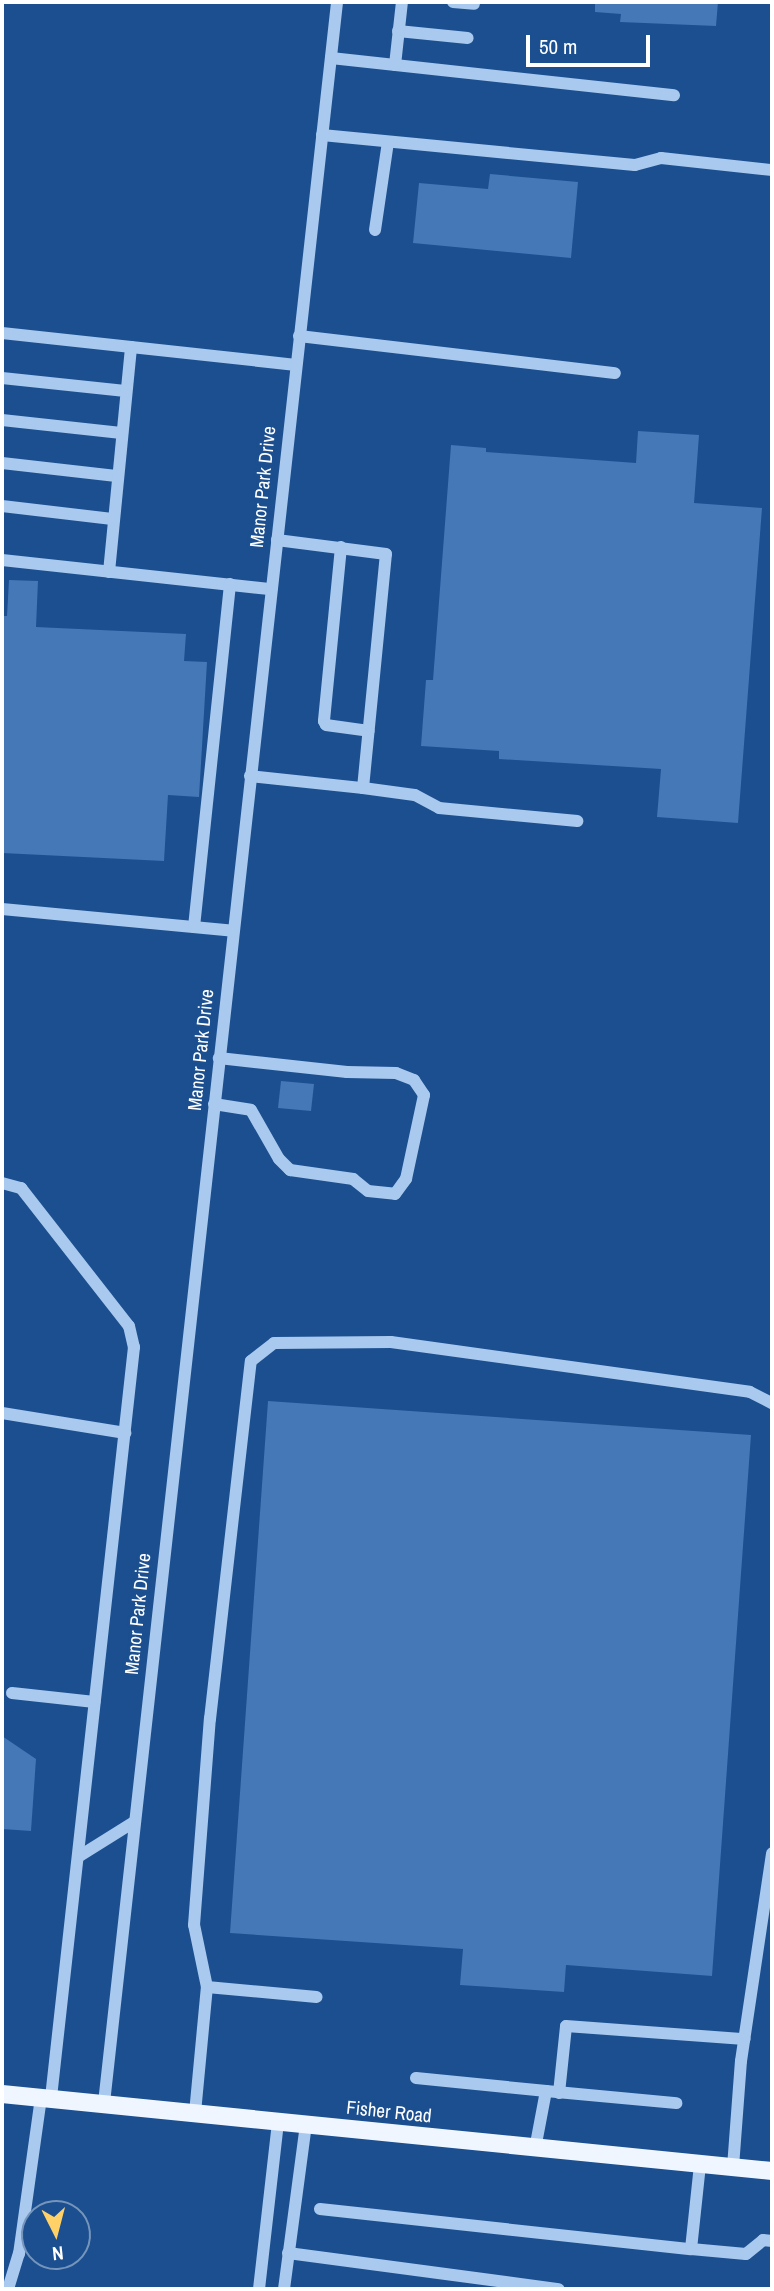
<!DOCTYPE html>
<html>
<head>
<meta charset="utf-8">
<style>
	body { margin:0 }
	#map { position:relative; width:774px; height:2291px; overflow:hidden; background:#1b4f8f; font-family:"Archivo Narrow",sans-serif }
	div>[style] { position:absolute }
	.building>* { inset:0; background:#4478b7 }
	.minor>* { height:12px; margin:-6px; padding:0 6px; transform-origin:6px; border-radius:6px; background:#a9c9ee }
	.major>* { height:18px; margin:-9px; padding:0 9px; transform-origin:9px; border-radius:9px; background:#f0f6ff }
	span { translate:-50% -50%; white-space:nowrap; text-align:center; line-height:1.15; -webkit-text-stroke:6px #1b4f8f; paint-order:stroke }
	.street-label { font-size:19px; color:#fff }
	.frame { position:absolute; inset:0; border:4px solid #fff; pointer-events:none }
	.north { position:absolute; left:21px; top:2200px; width:70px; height:70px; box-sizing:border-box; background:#1b4f8f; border:2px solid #7695bc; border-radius:50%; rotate:174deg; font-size:19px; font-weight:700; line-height:28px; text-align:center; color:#fff }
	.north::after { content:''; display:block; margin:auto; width:24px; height:32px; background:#ffd166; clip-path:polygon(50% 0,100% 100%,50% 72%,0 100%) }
	.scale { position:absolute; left:526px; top:35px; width:124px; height:32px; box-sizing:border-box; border:4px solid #fff; border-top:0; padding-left:9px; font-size:21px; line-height:24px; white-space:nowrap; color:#fff; -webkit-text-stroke:5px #1b4f8f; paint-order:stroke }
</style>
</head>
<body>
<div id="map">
	<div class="building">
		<div style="clip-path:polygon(595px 2px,718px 2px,716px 26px,620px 22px,621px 14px,595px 12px)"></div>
		<div style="clip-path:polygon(490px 174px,578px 182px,571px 258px,413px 243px,419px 183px,488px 189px)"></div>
		<div style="clip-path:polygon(638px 431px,699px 435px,694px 503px,762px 508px,738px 823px,657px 817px,661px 769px,499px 759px,499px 751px,421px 746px,426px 680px,433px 680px,451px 445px,486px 448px,486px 452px,636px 463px)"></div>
		<div style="clip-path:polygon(9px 580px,38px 581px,36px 627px,186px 634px,184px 661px,207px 662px,199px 797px,168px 795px,164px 861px,2px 853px,2px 616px,7px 616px)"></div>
		<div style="clip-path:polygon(281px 1081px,314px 1084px,311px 1111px,278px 1108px)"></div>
		<div style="clip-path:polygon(268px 1401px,751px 1435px,712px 1976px,566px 1965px,564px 1992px,460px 1985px,463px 1949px,230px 1933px)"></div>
		<div style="clip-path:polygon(2px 1736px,36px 1759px,31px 1831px,2px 1829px)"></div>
	</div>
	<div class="minor">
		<div style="left:453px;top:2px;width:21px;rotate:5deg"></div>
		<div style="left:398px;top:31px;width:70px;rotate:5.7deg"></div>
		<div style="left:331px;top:58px;width:345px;rotate:6.2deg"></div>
		<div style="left:395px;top:65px;width:63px;rotate:-83.7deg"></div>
		<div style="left:322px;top:135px;width:314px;rotate:5.5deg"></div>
		<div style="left:635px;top:165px;width:27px;rotate:-15deg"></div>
		<div style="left:661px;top:158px;width:112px;rotate:6.2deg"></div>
		<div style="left:375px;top:230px;width:89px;rotate:-81.6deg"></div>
		<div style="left:2px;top:333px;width:130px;rotate:6.2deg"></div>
		<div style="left:299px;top:336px;width:318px;rotate:6.7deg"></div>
		<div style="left:2px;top:378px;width:124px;rotate:6deg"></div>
		<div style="left:2px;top:420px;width:120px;rotate:6.2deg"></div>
		<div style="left:2px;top:463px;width:115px;rotate:6.5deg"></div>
		<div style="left:2px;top:506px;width:111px;rotate:6.7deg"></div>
		<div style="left:341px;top:547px;width:175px;rotate:95.6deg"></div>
		<div style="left:324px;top:721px;width:4px;rotate:63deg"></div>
		<div style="left:326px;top:725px;width:43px;rotate:7.9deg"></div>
		<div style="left:2px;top:560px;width:271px;rotate:6.2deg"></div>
		<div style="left:109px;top:572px;width:226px;rotate:-84.4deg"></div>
		<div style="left:131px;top:347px;width:166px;rotate:6.2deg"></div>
		<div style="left:250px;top:776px;width:114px;rotate:6.1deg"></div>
		<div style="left:363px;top:788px;width:235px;rotate:-84.4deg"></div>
		<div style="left:386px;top:554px;width:110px;rotate:-172.7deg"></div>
		<div style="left:363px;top:788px;width:52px;rotate:7.7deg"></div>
		<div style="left:415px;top:795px;width:27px;rotate:28deg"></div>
		<div style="left:439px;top:808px;width:139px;rotate:5.4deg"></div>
		<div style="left:2px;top:909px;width:232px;rotate:5.4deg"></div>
		<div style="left:194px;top:927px;width:345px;rotate:-84deg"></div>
		<div style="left:214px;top:1104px;width:37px;rotate:9deg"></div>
		<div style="left:251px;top:1110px;width:56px;rotate:60.3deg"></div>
		<div style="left:279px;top:1159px;width:16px;rotate:45deg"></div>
		<div style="left:290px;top:1170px;width:64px;rotate:8.1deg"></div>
		<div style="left:353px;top:1179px;width:19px;rotate:39deg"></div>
		<div style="left:368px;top:1191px;width:27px;rotate:6deg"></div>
		<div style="left:395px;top:1194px;width:19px;rotate:-54deg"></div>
		<div style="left:406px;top:1179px;width:86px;rotate:-77.9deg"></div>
		<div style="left:424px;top:1095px;width:18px;rotate:-124deg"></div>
		<div style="left:414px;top:1080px;width:19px;rotate:-159deg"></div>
		<div style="left:396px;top:1073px;width:49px;rotate:-178.8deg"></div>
		<div style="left:347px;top:1072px;width:129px;rotate:-173.8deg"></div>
		<div style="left:2px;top:1183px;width:20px;rotate:15deg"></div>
		<div style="left:21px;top:1188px;width:175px;rotate:52deg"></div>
		<div style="left:129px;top:1326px;width:22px;rotate:77deg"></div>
		<div style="left:134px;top:1347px;width:756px;rotate:96.31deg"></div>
		<div style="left:2px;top:1413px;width:125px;rotate:9.2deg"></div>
		<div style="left:12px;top:1693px;width:83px;rotate:6.2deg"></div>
		<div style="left:78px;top:1857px;width:66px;rotate:-32deg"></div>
		<div style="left:207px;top:1987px;width:110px;rotate:5.2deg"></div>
		<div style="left:416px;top:2078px;width:131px;rotate:5.7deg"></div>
		<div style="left:559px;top:2093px;width:67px;rotate:-84deg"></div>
		<div style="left:566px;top:2026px;width:179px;rotate:4.2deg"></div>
		<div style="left:104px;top:2103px;width:2114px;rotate:-83.67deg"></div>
		<div style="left:195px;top:2113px;width:127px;rotate:-84.6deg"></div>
		<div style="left:207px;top:1987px;width:63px;rotate:-101.8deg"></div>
		<div style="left:194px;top:1925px;width:207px;rotate:-85.6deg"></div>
		<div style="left:210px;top:1719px;width:360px;rotate:-83.5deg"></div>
		<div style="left:251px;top:1361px;width:29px;rotate:-38deg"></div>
		<div style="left:274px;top:1343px;width:117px;rotate:-0.5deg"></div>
		<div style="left:391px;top:1342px;width:362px;rotate:7.9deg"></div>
		<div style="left:750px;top:1392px;width:25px;rotate:27deg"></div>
		<div style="left:535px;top:2149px;width:59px;rotate:-79.3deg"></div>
		<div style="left:546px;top:2091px;width:131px;rotate:5.3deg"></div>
		<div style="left:733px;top:2167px;width:106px;rotate:-85.7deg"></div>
		<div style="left:741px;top:2061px;width:210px;rotate:-81.5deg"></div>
		<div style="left:320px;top:2209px;width:373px;rotate:6.2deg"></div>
		<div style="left:691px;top:2249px;width:84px;rotate:-83.9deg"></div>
		<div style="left:691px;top:2249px;width:55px;rotate:5.2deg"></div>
		<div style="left:746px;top:2254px;width:22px;rotate:-39deg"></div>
		<div style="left:763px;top:2240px;width:9px;rotate:6deg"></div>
		<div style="left:288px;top:2253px;width:273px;rotate:7.6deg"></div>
		<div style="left:8px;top:2289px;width:37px;rotate:-73deg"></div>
		<div style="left:19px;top:2254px;width:159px;rotate:-82deg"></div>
		<div style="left:259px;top:2289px;width:168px;rotate:-83.5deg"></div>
		<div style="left:284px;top:2289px;width:165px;rotate:-82.4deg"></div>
	</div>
	<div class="major">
		<div style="left:2px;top:2094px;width:774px;rotate:5.71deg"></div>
	</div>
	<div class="street-label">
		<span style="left:263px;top:487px;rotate:-84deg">Manor Park Drive</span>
		<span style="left:201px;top:1050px;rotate:-84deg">Manor Park Drive</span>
		<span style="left:138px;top:1614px;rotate:-84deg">Manor Park Drive</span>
		<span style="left:389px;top:2112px;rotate:6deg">Fisher Road</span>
	</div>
	<div class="frame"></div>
	<div class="north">N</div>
	<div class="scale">50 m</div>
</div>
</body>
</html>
